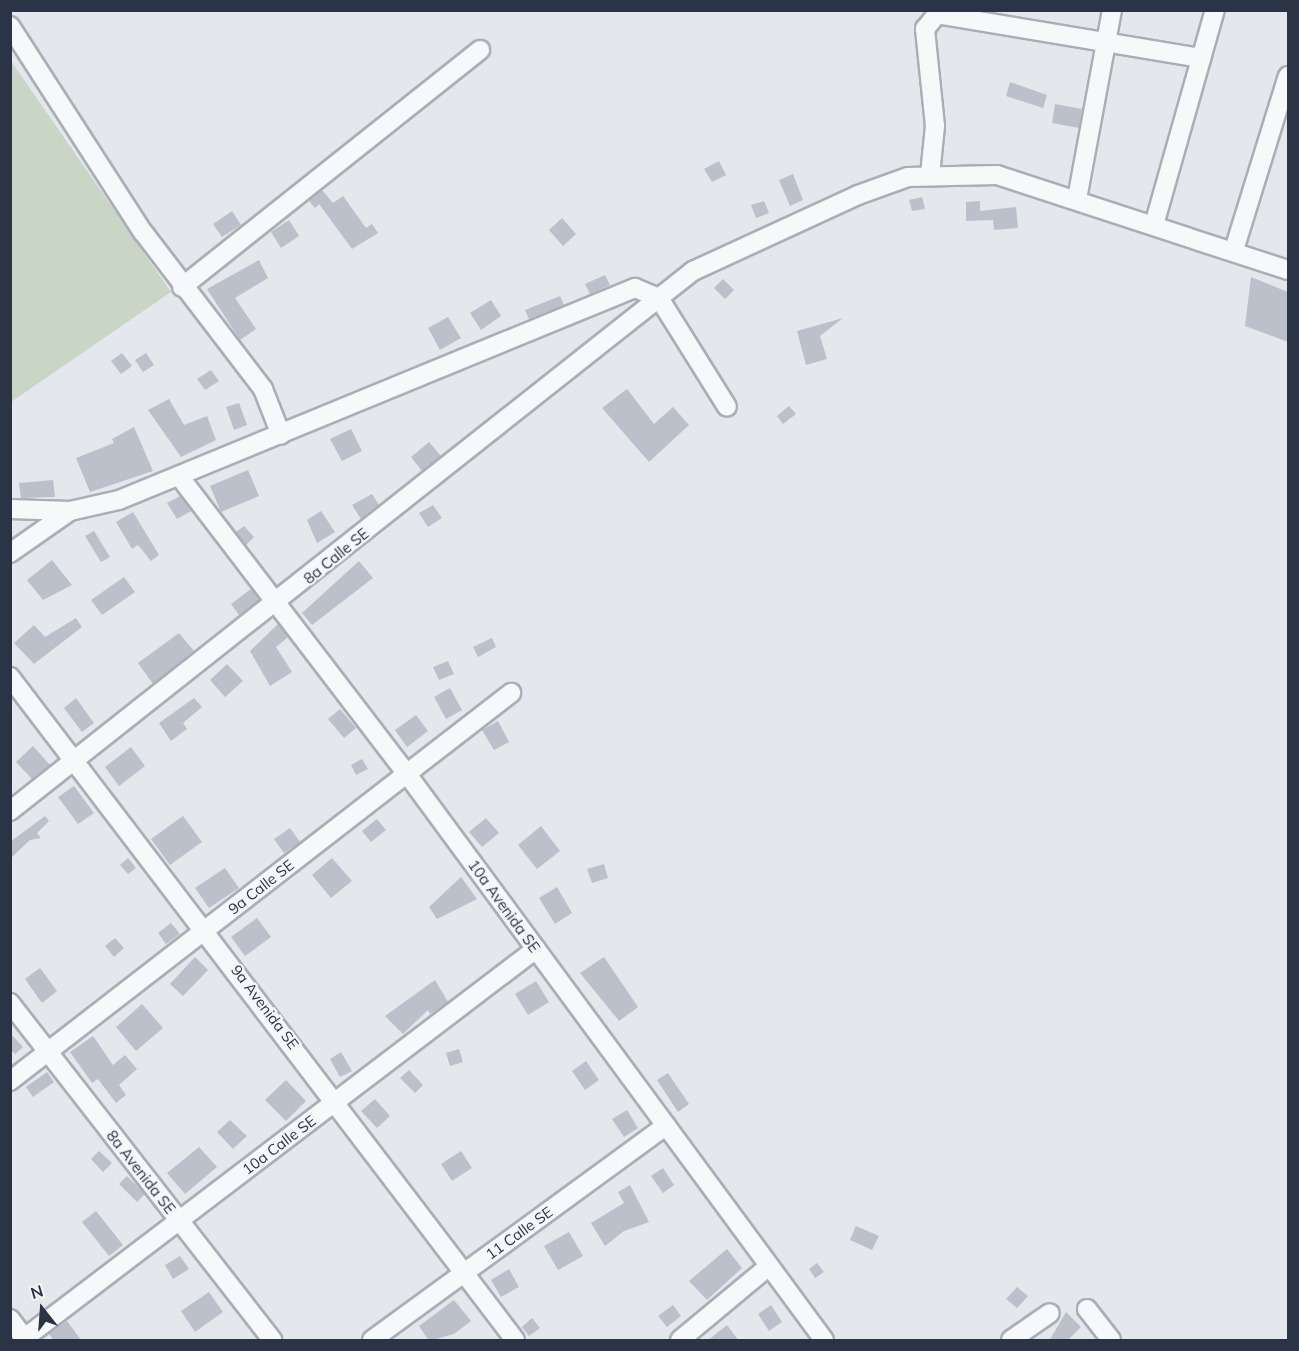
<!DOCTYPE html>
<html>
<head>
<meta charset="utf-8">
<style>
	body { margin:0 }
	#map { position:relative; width:1299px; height:1351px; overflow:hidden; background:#e4e7ec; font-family:Mulish,sans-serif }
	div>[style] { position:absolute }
	.green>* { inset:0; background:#c9d6c5 }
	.building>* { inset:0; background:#bbc0ca }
	.roads { filter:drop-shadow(2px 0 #a9aeb7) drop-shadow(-2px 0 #a9aeb7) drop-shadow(0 2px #a9aeb7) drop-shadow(0 -2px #a9aeb7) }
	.minor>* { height:18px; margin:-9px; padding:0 9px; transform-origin:9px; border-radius:9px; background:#f7f8fa }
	span { translate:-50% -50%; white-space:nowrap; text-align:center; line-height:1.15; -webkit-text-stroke:4.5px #f4f6f9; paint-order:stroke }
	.street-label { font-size:15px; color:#2b3445 }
	.frame { position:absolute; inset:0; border:12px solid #2b3445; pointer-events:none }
	.north { position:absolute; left:12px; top:1279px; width:60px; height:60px; -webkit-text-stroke:4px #f4f6f9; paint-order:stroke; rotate:343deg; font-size:16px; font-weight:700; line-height:24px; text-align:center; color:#2b3445 }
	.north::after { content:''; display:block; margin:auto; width:21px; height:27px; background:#2b3445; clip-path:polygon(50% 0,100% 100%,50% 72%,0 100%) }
</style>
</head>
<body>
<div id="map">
	<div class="green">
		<div style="clip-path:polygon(11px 61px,171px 292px,11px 402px,10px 402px)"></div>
	</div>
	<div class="building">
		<div style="clip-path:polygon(1010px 82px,1047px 95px,1043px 108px,1006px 96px)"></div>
		<div style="clip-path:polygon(1055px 104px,1082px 109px,1079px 128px,1052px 123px)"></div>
		<div style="clip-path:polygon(719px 161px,726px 175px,712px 182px,704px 169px)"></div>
		<div style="clip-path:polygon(793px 174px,803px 200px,790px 206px,779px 180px)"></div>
		<div style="clip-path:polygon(322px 190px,333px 203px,343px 196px,366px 228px,372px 224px,378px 233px,352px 249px,319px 204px,315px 208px,309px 201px)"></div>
		<div style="clip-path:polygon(922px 197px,925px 209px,912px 211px,909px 200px)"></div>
		<div style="clip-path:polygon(764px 201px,769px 213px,756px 218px,751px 205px)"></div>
		<div style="clip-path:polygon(980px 201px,980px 211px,1016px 207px,1018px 228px,994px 230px,993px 220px,966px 221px,966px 202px)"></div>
		<div style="clip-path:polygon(232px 211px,241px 225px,222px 237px,213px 224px)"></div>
		<div style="clip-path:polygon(562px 218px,576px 234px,563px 246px,549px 230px)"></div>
		<div style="clip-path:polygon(289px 220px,299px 236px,281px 248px,271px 232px)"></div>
		<div style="clip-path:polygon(259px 260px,268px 278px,235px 298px,256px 329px,240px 340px,207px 289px)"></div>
		<div style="clip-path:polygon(605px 275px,610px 285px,590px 294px,585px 284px)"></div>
		<div style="clip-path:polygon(1251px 277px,1288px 292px,1288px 342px,1245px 326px)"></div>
		<div style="clip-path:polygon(723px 279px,734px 290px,725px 299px,714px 288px)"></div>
		<div style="clip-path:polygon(560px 296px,564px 305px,529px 319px,525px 310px)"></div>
		<div style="clip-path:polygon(491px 300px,501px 316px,481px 330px,470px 313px)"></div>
		<div style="clip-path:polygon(448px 317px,461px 338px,440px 350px,428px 328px)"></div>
		<div style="clip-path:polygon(843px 318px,820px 336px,827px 359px,806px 365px,797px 331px)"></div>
		<div style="clip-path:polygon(122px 353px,132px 366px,121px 374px,111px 361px)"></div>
		<div style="clip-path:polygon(146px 353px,154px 365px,143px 372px,135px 360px)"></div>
		<div style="clip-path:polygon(211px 370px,219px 381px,205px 390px,197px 379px)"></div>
		<div style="clip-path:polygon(627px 389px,654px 424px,673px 407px,689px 425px,649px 462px,602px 408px)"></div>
		<div style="clip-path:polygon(169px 399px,184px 425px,207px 416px,216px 440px,181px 457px,148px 410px)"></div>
		<div style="clip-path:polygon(239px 403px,247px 425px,234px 430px,226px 407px)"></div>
		<div style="clip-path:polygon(789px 406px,796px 414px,783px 424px,777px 416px)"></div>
		<div style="clip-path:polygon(134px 427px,153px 471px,90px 492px,76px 458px,114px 443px,112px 439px)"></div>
		<div style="clip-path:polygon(351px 429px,362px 451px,342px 461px,330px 439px)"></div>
		<div style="clip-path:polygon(429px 442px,441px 456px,422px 471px,411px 457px)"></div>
		<div style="clip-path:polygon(248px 470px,259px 496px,221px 512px,210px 486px)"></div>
		<div style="clip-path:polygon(53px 480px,55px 497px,21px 498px,19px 483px)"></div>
		<div style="clip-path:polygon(372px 494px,379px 505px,361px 519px,352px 505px)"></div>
		<div style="clip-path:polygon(180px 496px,191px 511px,177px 519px,167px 503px)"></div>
		<div style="clip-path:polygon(433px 505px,442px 518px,428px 527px,419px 513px)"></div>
		<div style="clip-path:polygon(321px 511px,335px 532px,317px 543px,307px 520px)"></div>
		<div style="clip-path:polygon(133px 512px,159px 555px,151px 561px,138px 545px,132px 549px,116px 522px)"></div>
		<div style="clip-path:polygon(244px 526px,254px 537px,246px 545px,236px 532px)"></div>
		<div style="clip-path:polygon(94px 531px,110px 557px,101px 562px,85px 536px)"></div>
		<div style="clip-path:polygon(52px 560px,72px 585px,43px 600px,27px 580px)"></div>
		<div style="clip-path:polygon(359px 561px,373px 578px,312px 625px,302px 613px)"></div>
		<div style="clip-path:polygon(124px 577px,135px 592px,102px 615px,91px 600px)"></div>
		<div style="clip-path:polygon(251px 589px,259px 600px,239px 615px,231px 604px)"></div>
		<div style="clip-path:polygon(76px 618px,82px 627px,34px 664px,14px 643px,34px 625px,45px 637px)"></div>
		<div style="clip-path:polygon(278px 624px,288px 637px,276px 647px,292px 672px,270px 686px,250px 651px)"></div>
		<div style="clip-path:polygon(179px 633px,194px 651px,153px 684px,138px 663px)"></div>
		<div style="clip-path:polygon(492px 638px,496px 647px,478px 657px,473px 647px)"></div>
		<div style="clip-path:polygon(448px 661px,454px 674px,439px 680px,433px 667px)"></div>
		<div style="clip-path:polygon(227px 664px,243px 681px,225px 697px,210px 680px)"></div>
		<div style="clip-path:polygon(450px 688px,462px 710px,446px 719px,434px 697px)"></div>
		<div style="clip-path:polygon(76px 698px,94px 723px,82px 732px,64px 708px)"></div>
		<div style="clip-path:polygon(194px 698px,202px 707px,183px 723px,187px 729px,171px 741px,159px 723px)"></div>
		<div style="clip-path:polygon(340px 709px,356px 728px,344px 738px,328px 719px)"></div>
		<div style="clip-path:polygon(416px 715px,428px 731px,407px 747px,395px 730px)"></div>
		<div style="clip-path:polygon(498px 721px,509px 742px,494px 750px,482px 730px)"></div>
		<div style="clip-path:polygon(33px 746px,50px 765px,32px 779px,16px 762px)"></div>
		<div style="clip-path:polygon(131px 747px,145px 766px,119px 786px,105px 767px)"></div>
		<div style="clip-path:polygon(362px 759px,368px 769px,356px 775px,351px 765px)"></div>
		<div style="clip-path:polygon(74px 786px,94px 813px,78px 824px,58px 797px)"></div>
		<div style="clip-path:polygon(45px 816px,49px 821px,37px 833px,41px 838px,30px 840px,10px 859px,10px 842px)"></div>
		<div style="clip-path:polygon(183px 816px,202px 842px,170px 865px,151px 839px)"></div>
		<div style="clip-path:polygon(486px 818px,499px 833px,482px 847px,469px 832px)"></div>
		<div style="clip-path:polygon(377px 819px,386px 830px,371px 842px,362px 831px)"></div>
		<div style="clip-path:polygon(541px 826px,560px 851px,537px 869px,518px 845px)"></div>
		<div style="clip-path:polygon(290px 828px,300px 842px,284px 853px,274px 839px)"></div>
		<div style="clip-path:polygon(128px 858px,136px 868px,128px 874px,120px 865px)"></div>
		<div style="clip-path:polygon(332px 858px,352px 881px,331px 898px,312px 875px)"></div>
		<div style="clip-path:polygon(604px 864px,608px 878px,592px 883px,587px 869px)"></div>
		<div style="clip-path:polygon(225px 868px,239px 888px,209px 908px,195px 888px)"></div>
		<div style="clip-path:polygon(461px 877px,477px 899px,437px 919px,429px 907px)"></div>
		<div style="clip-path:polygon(557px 887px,572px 913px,555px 924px,539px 898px)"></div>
		<div style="clip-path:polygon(257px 918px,271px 937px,245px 956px,231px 937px)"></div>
		<div style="clip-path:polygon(171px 923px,180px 934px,166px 944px,158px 933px)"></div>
		<div style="clip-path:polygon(115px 938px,124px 948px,114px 957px,105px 946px)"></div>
		<div style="clip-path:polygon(195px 957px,208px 970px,183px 996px,170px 984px)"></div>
		<div style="clip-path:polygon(604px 957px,638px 1007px,619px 1021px,580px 973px)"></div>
		<div style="clip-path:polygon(40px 968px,57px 991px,42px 1003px,25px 979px)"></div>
		<div style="clip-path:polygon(435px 980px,448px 1002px,430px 1014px,428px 1010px,403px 1034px,385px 1016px)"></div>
		<div style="clip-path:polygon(536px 981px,549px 1002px,528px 1015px,515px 994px)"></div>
		<div style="clip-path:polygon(142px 1004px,163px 1028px,136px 1051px,116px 1027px)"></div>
		<div style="clip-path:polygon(10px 1033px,23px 1047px,15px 1054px,10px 1049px)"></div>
		<div style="clip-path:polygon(93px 1036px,113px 1065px,125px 1055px,137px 1069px,119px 1085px,126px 1095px,116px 1103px,98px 1079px,92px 1083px,70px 1052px)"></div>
		<div style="clip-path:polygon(459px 1049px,463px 1062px,450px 1066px,446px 1053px)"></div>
		<div style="clip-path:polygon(341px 1052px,352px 1071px,340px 1077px,330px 1059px)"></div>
		<div style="clip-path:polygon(586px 1061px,599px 1080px,585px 1090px,572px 1071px)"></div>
		<div style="clip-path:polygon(409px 1070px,423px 1085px,415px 1093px,400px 1078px)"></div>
		<div style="clip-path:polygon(47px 1072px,54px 1082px,33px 1097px,26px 1087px)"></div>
		<div style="clip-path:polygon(668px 1073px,689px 1104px,678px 1112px,657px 1080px)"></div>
		<div style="clip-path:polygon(286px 1080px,306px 1101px,286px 1121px,265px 1100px)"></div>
		<div style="clip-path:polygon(375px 1099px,390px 1116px,377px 1128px,361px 1111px)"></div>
		<div style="clip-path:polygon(627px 1110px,638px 1128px,624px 1137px,612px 1119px)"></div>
		<div style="clip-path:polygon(230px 1120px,247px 1136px,233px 1149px,217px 1132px)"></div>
		<div style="clip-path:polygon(199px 1147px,217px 1167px,185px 1194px,167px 1173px)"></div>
		<div style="clip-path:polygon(99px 1151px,112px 1163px,103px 1172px,91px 1159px)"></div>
		<div style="clip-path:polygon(461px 1151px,472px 1168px,452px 1181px,441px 1164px)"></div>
		<div style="clip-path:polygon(663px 1168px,674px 1185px,663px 1193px,651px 1176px)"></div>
		<div style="clip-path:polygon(127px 1176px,145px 1194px,137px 1202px,119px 1184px)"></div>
		<div style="clip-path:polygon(630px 1185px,649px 1222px,624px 1231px,605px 1246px,591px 1223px,624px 1203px,618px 1192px)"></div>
		<div style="clip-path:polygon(96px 1211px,123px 1245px,109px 1256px,82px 1222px)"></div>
		<div style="clip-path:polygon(856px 1226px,879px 1236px,872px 1250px,850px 1240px)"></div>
		<div style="clip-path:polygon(569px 1232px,583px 1256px,558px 1270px,544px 1246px)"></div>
		<div style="clip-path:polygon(727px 1249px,742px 1268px,707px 1300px,689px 1281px)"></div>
		<div style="clip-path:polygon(180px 1256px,189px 1269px,173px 1279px,165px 1265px)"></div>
		<div style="clip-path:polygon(817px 1263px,824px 1272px,815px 1278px,809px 1269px)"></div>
		<div style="clip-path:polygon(509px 1269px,519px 1287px,501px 1297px,491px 1280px)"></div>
		<div style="clip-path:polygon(1017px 1287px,1028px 1296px,1017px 1308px,1006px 1299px)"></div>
		<div style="clip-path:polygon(209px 1292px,223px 1312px,195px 1332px,181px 1311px)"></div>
		<div style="clip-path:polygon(454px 1300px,471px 1321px,454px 1334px,429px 1341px,419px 1326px)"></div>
		<div style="clip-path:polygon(673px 1305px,681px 1316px,667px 1327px,658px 1316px)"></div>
		<div style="clip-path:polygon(771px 1305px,782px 1322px,769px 1331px,758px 1314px)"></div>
		<div style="clip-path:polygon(1066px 1312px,1081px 1327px,1067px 1341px,1049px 1341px)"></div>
		<div style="clip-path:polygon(532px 1318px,540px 1328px,529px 1336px,522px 1327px)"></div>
		<div style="clip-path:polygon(67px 1321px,82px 1341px,54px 1341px,49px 1334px)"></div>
		<div style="clip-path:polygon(727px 1325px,739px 1341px,707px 1341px)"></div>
	</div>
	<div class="roads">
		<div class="minor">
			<div style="left:10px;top:26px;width:245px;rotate:57.2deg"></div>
			<div style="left:143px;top:232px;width:198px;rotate:52.6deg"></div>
			<div style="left:263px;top:389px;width:49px;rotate:68.6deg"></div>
			<div style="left:930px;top:175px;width:49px;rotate:-84.2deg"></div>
			<div style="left:935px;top:126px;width:98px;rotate:-95.9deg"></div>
			<div style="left:925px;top:29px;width:19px;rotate:-51deg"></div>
			<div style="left:937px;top:14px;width:268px;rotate:9.5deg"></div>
			<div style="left:1077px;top:199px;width:192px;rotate:-79.5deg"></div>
			<div style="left:1154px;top:225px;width:223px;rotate:-74.2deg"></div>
			<div style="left:1234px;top:250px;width:182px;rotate:-72.8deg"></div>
			<div style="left:182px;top:287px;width:381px;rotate:-38.5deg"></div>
			<div style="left:179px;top:476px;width:375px;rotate:52.6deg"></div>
			<div style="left:407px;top:774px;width:703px;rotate:53.62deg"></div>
			<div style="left:10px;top:509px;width:60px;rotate:1.9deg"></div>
			<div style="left:70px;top:511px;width:50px;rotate:-12.7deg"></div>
			<div style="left:119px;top:500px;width:558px;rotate:-22.34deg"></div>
			<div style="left:635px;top:288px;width:26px;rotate:23deg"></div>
			<div style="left:659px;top:298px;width:128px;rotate:58deg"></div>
			<div style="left:10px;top:553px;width:73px;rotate:-35deg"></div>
			<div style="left:10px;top:677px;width:833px;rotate:52.7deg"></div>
			<div style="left:10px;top:811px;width:871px;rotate:-38.33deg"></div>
			<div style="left:693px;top:271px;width:182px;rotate:-24.7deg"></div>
			<div style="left:858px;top:195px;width:53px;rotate:-19.8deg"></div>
			<div style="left:908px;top:177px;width:89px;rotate:-1.3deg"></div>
			<div style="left:997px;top:175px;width:306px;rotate:18.1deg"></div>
			<div style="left:10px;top:1003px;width:427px;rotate:52.1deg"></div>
			<div style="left:10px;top:1081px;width:634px;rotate:-37.76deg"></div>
			<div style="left:1087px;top:1309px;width:39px;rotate:52deg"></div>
			<div style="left:10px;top:1319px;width:26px;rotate:53deg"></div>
			<div style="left:22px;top:1340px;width:646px;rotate:-37.26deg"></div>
			<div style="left:372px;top:1340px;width:364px;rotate:-36.1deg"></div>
			<div style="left:680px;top:1340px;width:114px;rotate:-39.7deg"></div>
			<div style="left:1011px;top:1340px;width:47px;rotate:-34.7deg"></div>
		</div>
	</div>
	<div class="street-label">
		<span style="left:336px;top:556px;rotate:-39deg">8a Calle SE</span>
		<span style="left:261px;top:887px;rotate:-38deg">9a Calle SE</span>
		<span style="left:504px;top:906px;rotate:54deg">10a Avenida SE</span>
		<span style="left:265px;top:1007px;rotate:53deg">9a Avenida SE</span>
		<span style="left:279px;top:1145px;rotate:-37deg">10a Calle SE</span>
		<span style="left:141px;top:1172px;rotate:52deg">8a Avenida SE</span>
		<span style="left:519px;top:1233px;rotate:-36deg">11 Calle SE</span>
	</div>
	<div class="frame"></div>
	<div class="north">N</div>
</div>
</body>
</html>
